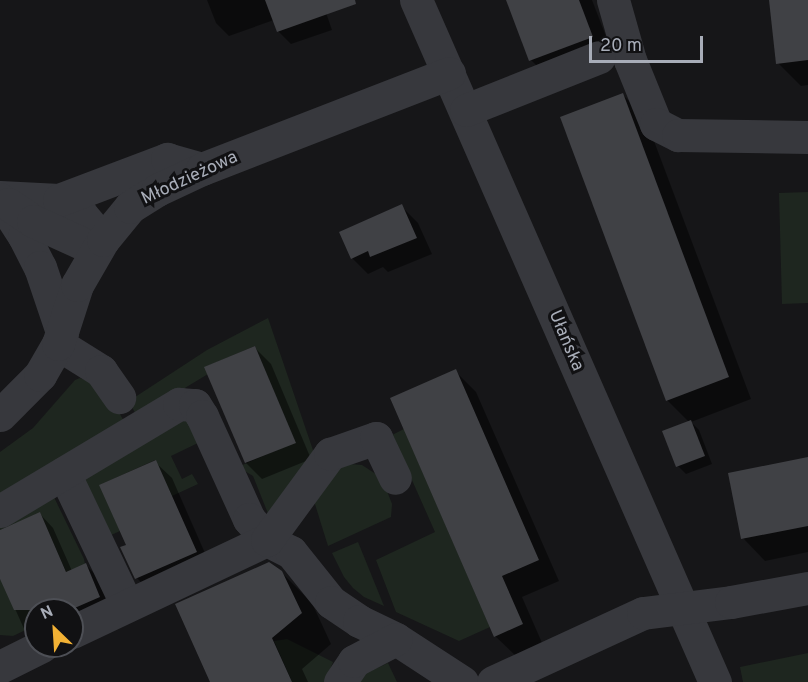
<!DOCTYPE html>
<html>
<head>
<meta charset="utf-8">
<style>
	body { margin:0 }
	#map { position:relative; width:808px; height:682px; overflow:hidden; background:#161618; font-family:Overpass,sans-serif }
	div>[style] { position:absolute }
	.green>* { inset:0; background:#1e261f }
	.shadow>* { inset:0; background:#0007 }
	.building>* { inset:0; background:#404145 }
	.minor>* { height:33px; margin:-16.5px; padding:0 16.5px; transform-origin:16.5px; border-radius:16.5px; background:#37383d }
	span { translate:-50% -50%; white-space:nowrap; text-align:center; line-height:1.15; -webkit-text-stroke:6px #111113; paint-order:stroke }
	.street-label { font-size:18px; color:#a8adb8 }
	.north { position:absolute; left:24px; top:598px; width:60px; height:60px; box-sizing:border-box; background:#111113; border:2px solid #4d4f55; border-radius:50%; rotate:335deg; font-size:16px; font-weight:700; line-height:24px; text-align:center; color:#a8adb8 }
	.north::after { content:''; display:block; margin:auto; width:21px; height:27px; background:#f2b134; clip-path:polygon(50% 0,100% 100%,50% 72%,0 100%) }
	.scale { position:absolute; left:589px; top:36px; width:114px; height:27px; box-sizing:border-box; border:3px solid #a8adb8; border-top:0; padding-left:8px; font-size:18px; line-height:21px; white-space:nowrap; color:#a8adb8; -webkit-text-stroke:4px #111113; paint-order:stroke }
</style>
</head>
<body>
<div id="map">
	<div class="green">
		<div style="clip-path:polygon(808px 192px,808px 303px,782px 304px,779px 193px)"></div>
		<div style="clip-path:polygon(268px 318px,314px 453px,269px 516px,253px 476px,238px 467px,295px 442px,255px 346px,205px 367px,208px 374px,137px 417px,129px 401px,207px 350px)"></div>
		<div style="clip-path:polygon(80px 378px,88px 381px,117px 409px,125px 423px,0 496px,0 452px,33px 428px,75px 380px)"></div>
		<div style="clip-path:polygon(182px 412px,200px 442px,171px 456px,182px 479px,192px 474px,198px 484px,172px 496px,155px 460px,100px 485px,120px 531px,109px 536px,83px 482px,89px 469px)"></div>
		<div style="clip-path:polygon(404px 429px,490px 627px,459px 641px,396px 612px,376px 560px,435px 532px,392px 435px)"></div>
		<div style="clip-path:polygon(350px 464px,362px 465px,382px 478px,392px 504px,391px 517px,328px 546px,314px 501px,328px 473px)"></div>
		<div style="clip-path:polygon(51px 491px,84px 559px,86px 569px,67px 574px,40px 513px,0 530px,0 520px)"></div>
		<div style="clip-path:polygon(358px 542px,384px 606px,364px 597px,353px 588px,344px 577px,332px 553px)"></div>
		<div style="clip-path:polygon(0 579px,36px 610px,36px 625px,13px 636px,0 635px)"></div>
		<div style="clip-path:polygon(287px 639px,333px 662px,325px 682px,292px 682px,274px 641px)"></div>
		<div style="clip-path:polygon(808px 653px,808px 682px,743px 682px,740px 667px)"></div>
		<div style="clip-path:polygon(388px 663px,397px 682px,355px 682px,366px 673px)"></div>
	</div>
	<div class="shadow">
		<div style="clip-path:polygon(207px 0,333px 0,323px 4px,332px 30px,291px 44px,278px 31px,274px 20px,229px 36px,216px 23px)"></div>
		<div style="clip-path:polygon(508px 0,592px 0,615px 60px,553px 82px,531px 60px)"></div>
		<div style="clip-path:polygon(771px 0,808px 0,808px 85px,801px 86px,778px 63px)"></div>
		<div style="clip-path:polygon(623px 95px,645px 117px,751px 399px,691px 422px,699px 430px,712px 464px,686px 474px,678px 466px,689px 422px,667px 400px)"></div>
		<div style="clip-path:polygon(401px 206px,418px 223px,432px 254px,388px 272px,383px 267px,368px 274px,352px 258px)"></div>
		<div style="clip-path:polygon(255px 348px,271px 364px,311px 459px,262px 479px,246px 463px,206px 368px)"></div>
		<div style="clip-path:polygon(455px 371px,476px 392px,559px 581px,522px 597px,543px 645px,517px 657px,495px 636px)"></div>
		<div style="clip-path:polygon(808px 458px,808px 552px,765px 561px,743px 538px)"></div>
		<div style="clip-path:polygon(155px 462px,172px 478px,212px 569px,153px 595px,137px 578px,128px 545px)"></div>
		<div style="clip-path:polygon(40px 514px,53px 528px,72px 571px,86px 565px,99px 578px,112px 610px,72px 629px,72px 610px,36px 610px,36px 642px,25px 631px,0 575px,0 532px)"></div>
		<div style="clip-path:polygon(281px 572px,312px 603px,331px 644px,302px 669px,308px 682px,212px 682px)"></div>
	</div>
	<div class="building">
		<div style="clip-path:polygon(265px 0,355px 0,356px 4px,277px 32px)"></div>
		<div style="clip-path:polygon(506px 0,579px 0,593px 37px,529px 61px)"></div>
		<div style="clip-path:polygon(769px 0,808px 0,808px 60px,776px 64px)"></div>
		<div style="clip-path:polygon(623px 93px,729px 377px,666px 401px,560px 117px)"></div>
		<div style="clip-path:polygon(402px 204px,417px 238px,370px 257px,368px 251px,351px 259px,339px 232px)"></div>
		<div style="clip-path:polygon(255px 346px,296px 443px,245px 463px,204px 367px)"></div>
		<div style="clip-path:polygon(456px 369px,539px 560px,502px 576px,523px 624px,494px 637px,390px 398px)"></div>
		<div style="clip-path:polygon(691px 420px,705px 456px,676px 467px,662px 431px)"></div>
		<div style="clip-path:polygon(808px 457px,808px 526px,741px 539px,728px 473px)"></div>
		<div style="clip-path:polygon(156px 460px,197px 552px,135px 579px,120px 547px,126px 545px,99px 485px)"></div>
		<div style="clip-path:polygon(40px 512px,66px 572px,86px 563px,100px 597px,70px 610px,14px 610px,0 579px,0 530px)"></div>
		<div style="clip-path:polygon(269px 562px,282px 571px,302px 613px,272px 638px,292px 682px,210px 682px,175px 604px)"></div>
	</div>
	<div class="minor">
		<div style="left:416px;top:0;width:745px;rotate:66.33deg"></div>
		<div style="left:613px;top:0;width:62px;rotate:74.2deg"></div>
		<div style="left:630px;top:60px;width:69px;rotate:67.9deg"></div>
		<div style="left:656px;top:124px;width:25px;rotate:27deg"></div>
		<div style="left:678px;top:135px;width:130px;rotate:0.9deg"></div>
		<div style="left:466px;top:110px;width:143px;rotate:-21.7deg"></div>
		<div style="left:0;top:197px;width:59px;rotate:2.9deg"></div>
		<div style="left:59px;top:200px;width:26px;rotate:32deg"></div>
		<div style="left:81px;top:214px;width:34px;rotate:50deg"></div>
		<div style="left:0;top:199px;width:44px;rotate:57deg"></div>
		<div style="left:24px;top:236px;width:35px;rotate:63deg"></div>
		<div style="left:40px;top:267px;width:69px;rotate:71.3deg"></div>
		<div style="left:59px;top:200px;width:116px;rotate:-20.8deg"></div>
		<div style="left:167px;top:159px;width:36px;rotate:16deg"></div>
		<div style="left:8px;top:204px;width:30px;rotate:34deg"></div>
		<div style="left:33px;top:221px;width:70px;rotate:24.4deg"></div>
		<div style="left:58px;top:344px;width:51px;rotate:32.1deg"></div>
		<div style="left:101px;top:371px;width:32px;rotate:55deg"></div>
		<div style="left:0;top:415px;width:57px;rotate:-45deg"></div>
		<div style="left:40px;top:375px;width:36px;rotate:-60deg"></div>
		<div style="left:58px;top:344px;width:62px;rotate:-72.1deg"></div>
		<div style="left:77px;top:285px;width:52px;rotate:-60deg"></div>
		<div style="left:103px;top:240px;width:43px;rotate:-50.7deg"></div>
		<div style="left:130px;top:207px;width:32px;rotate:-32deg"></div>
		<div style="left:157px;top:190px;width:50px;rotate:-25deg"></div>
		<div style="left:202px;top:169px;width:265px;rotate:-21.2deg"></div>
		<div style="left:64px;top:473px;width:146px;rotate:64.5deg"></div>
		<div style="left:0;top:511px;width:209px;rotate:-30.9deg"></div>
		<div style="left:179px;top:404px;width:16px;rotate:4deg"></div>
		<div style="left:195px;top:405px;width:13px;rotate:58deg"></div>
		<div style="left:202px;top:416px;width:113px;rotate:65.5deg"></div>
		<div style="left:249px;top:519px;width:28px;rotate:49deg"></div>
		<div style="left:267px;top:540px;width:27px;rotate:27deg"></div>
		<div style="left:291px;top:552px;width:64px;rotate:51.3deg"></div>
		<div style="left:331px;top:602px;width:34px;rotate:34deg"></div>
		<div style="left:359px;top:621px;width:41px;rotate:25.9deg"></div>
		<div style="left:396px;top:639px;width:79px;rotate:33.1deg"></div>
		<div style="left:72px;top:632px;width:216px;rotate:-25.3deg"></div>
		<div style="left:267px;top:540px;width:107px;rotate:-53.8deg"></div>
		<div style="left:330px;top:454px;width:49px;rotate:-19.2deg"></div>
		<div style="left:376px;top:438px;width:44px;rotate:64.6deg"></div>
		<div style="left:0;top:667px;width:47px;rotate:-26.6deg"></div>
		<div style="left:340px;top:682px;width:25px;rotate:-56deg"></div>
		<div style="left:354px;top:661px;width:47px;rotate:-27.6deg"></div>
		<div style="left:493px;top:682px;width:165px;rotate:-24.7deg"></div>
		<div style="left:643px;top:613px;width:89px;rotate:-7.1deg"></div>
		<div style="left:731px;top:602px;width:78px;rotate:-10.3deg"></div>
	</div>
	<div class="street-label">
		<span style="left:190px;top:179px;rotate:-25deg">Młodzieżowa</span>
		<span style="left:565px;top:341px;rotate:67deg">Ułańska</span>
	</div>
	<div class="north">N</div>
	<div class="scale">20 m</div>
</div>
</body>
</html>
